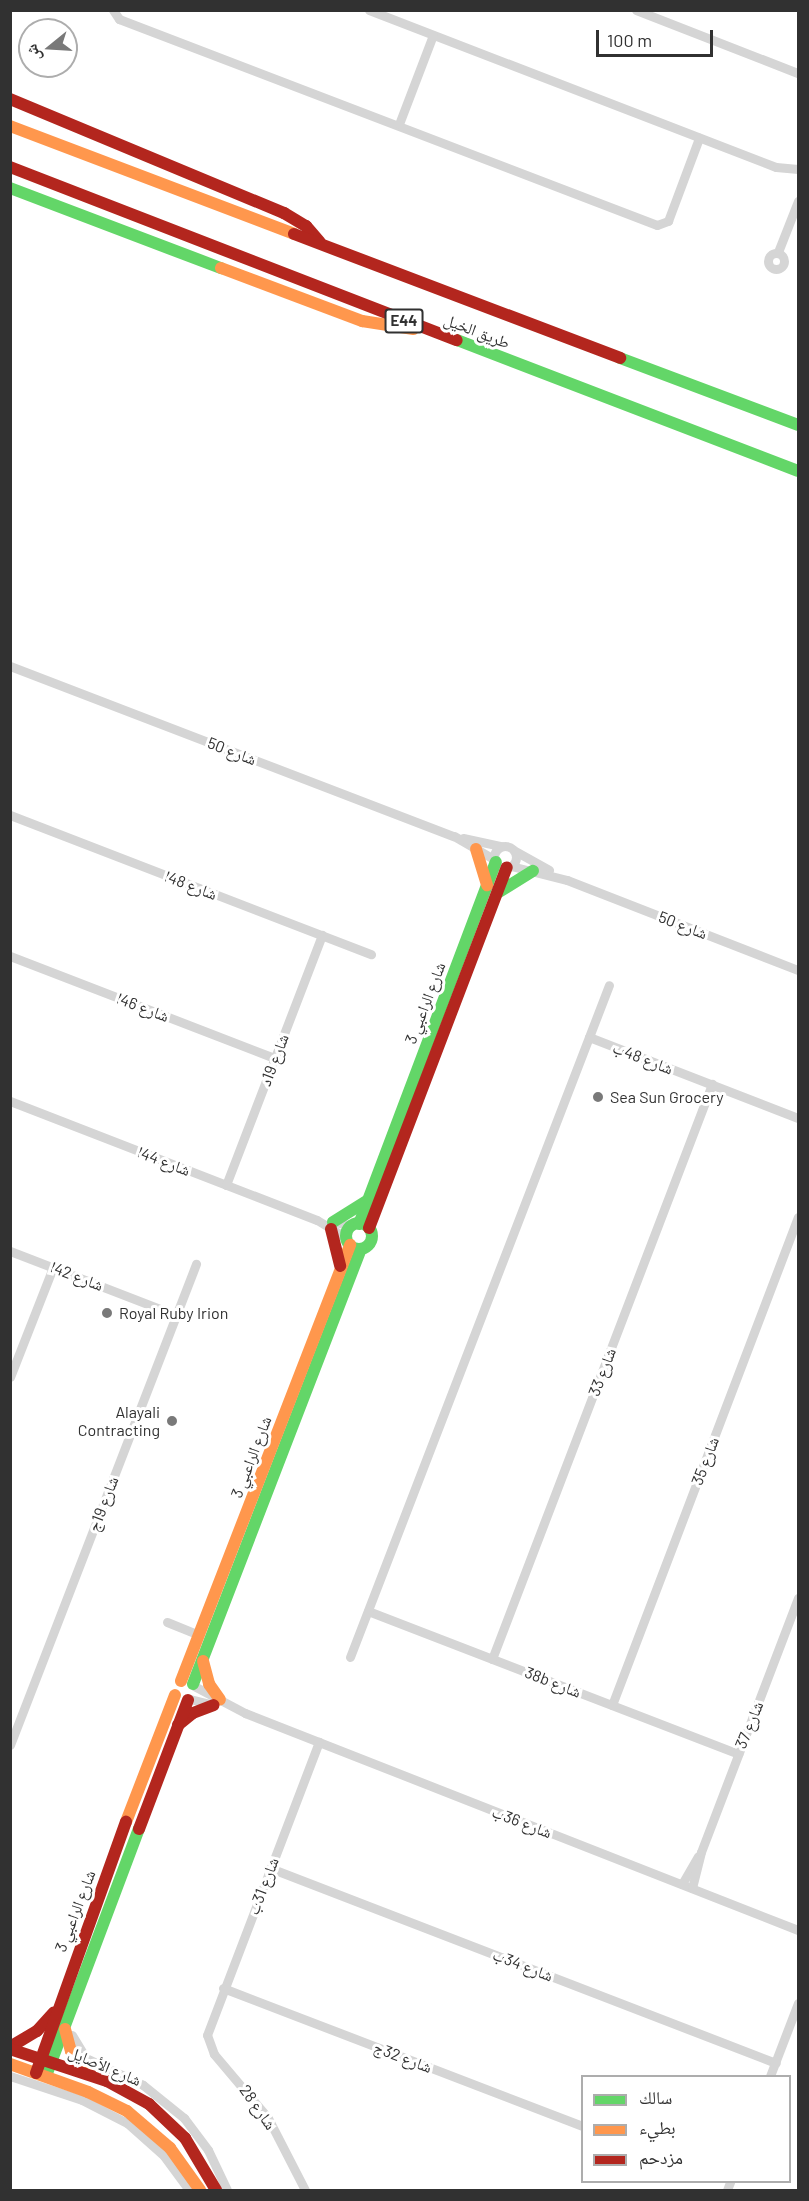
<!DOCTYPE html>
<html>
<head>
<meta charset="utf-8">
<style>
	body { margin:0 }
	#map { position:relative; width:809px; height:2201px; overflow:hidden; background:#fff; font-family:Barlow,"Noto Naskh Arabic",sans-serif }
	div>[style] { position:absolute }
	.street>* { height:9px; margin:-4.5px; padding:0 4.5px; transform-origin:4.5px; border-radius:4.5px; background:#d5d5d5 }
	.street>.ring { margin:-4.5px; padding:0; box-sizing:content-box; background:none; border:9px solid #d5d5d5; border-radius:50% }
	.fast>* { height:12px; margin:-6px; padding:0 6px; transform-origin:6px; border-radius:6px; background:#63d668 }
	.fast>.ring { margin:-6px; padding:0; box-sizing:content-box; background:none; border:12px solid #63d668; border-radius:50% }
	.slow>* { height:12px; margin:-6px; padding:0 6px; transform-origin:6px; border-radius:6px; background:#ff974d }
	.jam>* { height:12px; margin:-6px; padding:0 6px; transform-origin:6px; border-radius:6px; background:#b3261e }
	.dots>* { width:16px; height:16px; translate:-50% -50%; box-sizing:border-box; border:3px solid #fff; border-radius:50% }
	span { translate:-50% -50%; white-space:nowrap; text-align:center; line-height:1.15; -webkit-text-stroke:6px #fff; paint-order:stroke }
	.shield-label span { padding:2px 4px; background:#fff; border:2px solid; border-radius:4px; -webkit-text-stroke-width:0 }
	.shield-label { font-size:15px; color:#313131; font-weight:700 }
	.street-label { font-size:16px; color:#313131 }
	.poi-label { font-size:16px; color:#313131 }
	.left { translate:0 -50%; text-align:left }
	.right { translate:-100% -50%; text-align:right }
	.frame { position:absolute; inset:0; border:12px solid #313131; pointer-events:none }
	.legend { position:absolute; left:581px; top:2075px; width:210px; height:108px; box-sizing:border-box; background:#fff; border:2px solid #adadad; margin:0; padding:8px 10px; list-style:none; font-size:18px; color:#313131 }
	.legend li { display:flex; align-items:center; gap:12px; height:30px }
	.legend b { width:30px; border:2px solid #adadad }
	.north { position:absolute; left:18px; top:18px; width:60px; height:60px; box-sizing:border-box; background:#fff; border:2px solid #adadad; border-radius:50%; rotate:252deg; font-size:16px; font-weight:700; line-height:24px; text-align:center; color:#313131 }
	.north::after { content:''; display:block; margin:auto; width:21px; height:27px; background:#797979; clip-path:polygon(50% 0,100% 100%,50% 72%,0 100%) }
	.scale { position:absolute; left:596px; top:30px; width:117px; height:27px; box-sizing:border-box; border:3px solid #313131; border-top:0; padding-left:8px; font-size:18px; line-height:21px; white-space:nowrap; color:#313131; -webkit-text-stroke:4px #fff; paint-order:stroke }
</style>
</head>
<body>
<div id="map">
	<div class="street">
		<div style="left:113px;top:10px;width:11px;rotate:56deg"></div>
		<div style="left:119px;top:19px;width:576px;rotate:20.95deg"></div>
		<div style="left:657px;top:225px;width:12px;rotate:-20deg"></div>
		<div style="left:668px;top:221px;width:89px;rotate:-69.5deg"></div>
		<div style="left:369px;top:10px;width:436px;rotate:21.1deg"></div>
		<div style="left:776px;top:167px;width:22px;rotate:5deg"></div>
		<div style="left:636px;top:10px;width:174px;rotate:21.3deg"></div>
		<div style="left:399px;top:124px;width:95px;rotate:-69.1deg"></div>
		<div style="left:778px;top:252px;width:55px;rotate:-68.6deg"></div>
		<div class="ring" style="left:768px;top:253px;width:7px;height:7px"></div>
		<div style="left:10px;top:666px;width:475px;rotate:21deg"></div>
		<div style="left:454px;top:836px;width:48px;rotate:30.3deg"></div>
		<div style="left:10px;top:815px;width:387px;rotate:21.1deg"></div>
		<div style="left:463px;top:838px;width:40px;rotate:12deg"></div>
		<div class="ring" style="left:494px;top:846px;width:13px;height:13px"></div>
		<div style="left:515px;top:851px;width:39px;rotate:29deg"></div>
		<div style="left:511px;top:866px;width:58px;rotate:14deg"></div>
		<div style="left:567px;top:880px;width:248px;rotate:21.3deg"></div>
		<div style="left:10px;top:956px;width:284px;rotate:21.1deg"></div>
		<div style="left:589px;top:1037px;width:224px;rotate:21.2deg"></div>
		<div style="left:10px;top:1101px;width:329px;rotate:21.2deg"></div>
		<div style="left:317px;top:1220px;width:35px;rotate:31deg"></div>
		<div style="left:226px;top:1185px;width:268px;rotate:-69deg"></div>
		<div style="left:331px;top:1221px;width:22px;rotate:13deg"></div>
		<div style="left:10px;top:1251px;width:178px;rotate:21.1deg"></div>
		<div style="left:10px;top:1377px;width:118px;rotate:-68.6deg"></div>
		<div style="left:368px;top:1611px;width:397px;rotate:21.1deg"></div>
		<div style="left:167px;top:1622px;width:35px;rotate:22deg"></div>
		<div style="left:350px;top:1657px;width:720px;rotate:-68.92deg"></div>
		<div style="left:492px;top:1659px;width:616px;rotate:-69.06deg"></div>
		<div style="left:194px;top:1686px;width:58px;rotate:27.9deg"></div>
		<div style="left:245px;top:1713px;width:594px;rotate:21.43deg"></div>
		<div style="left:190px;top:1699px;width:25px;rotate:14deg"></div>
		<div style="left:612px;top:1705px;width:522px;rotate:-69.14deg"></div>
		<div style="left:10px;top:1745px;width:516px;rotate:-68.86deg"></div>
		<div style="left:270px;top:1868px;width:542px;rotate:21.08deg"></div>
		<div style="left:682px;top:1884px;width:32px;rotate:-60deg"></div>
		<div style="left:692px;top:1888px;width:37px;rotate:-76deg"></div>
		<div style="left:701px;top:1852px;width:272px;rotate:-69.1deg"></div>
		<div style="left:223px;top:1988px;width:385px;rotate:21deg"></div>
		<div style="left:72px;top:2035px;width:27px;rotate:59deg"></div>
		<div style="left:86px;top:2058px;width:63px;rotate:25.3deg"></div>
		<div style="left:143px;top:2085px;width:53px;rotate:38.8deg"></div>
		<div style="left:184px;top:2118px;width:40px;rotate:53deg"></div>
		<div style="left:208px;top:2150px;width:44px;rotate:64.6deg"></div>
		<div style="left:10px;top:2076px;width:76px;rotate:18.4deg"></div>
		<div style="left:82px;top:2100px;width:51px;rotate:27.1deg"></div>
		<div style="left:127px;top:2123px;width:50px;rotate:41.7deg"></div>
		<div style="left:164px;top:2156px;width:42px;rotate:53.7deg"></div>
		<div style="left:770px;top:2076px;width:78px;rotate:-69deg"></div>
		<div style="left:305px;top:2190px;width:81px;rotate:-117.2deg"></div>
		<div style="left:268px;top:2118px;width:84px;rotate:-130.2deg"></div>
		<div style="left:214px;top:2054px;width:20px;rotate:-110deg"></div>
		<div style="left:207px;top:2035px;width:314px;rotate:-69.1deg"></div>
		<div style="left:727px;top:2190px;width:9px;rotate:-69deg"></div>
	</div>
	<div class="fast">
		<div style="left:10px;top:188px;width:226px;rotate:20.8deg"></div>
		<div style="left:457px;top:340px;width:365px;rotate:21deg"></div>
		<div style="left:620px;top:358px;width:190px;rotate:20.6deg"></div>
		<div style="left:499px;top:892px;width:40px;rotate:-32deg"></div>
		<div style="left:333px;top:1222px;width:40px;rotate:-32deg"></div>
		<div class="ring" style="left:346px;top:1223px;width:14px;height:14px"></div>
		<div style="left:359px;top:1224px;width:387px;rotate:-69.3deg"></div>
		<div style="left:193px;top:1684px;width:466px;rotate:-68.9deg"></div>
		<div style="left:46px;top:2076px;width:264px;rotate:-69.4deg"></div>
	</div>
	<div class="slow">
		<div style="left:10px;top:126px;width:304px;rotate:20.8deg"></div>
		<div style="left:221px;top:268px;width:151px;rotate:20.6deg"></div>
		<div style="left:362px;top:321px;width:52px;rotate:8.9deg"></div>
		<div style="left:476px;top:849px;width:38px;rotate:73deg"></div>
		<div style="left:203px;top:1661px;width:24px;rotate:75deg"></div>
		<div style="left:209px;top:1684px;width:19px;rotate:55deg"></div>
		<div style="left:181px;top:1681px;width:468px;rotate:-68.8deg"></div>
		<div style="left:126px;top:1822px;width:136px;rotate:-68.9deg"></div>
		<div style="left:65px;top:2029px;width:23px;rotate:75deg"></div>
		<div style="left:71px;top:2051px;width:26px;rotate:53deg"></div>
		<div style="left:10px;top:2064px;width:83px;rotate:19.7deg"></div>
		<div style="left:88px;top:2092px;width:43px;rotate:26deg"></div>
		<div style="left:127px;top:2111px;width:57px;rotate:40.7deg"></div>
		<div style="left:170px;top:2148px;width:52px;rotate:54.5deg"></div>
	</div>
	<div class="jam">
		<div style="left:10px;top:99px;width:297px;rotate:22.6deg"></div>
		<div style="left:284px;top:213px;width:26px;rotate:31deg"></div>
		<div style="left:306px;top:226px;width:21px;rotate:49deg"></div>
		<div style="left:10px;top:167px;width:479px;rotate:21.2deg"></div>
		<div style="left:294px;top:234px;width:349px;rotate:20.8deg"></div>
		<div style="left:369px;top:1228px;width:386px;rotate:-69.1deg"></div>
		<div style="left:331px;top:1229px;width:38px;rotate:76deg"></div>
		<div style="left:178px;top:1725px;width:19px;rotate:-39deg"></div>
		<div style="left:193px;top:1713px;width:22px;rotate:-21deg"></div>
		<div style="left:139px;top:1829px;width:138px;rotate:-69.2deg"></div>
		<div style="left:10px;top:2047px;width:31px;rotate:-31deg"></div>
		<div style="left:37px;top:2031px;width:25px;rotate:-48deg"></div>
		<div style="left:10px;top:2049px;width:102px;rotate:18.3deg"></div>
		<div style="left:107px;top:2081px;width:48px;rotate:28.7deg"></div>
		<div style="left:149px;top:2104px;width:50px;rotate:43.4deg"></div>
		<div style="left:185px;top:2138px;width:61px;rotate:59.2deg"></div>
		<div style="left:36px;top:2073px;width:267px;rotate:-70.3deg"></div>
	</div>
	<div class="dots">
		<div style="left:598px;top:1097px;background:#797979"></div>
		<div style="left:107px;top:1313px;background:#797979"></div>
		<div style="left:172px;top:1421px;background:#797979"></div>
	</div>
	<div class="shield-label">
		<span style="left:404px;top:321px">E44</span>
	</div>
	<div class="street-label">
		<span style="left:477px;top:331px;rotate:21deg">طريق الخيل</span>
		<span style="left:232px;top:751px;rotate:21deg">شارع 50</span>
		<span style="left:191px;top:885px;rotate:21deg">شارع 48ا</span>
		<span style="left:683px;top:925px;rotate:21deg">شارع 50</span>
		<span style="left:425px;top:1003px;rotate:-69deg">شارع الراعبي 3</span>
		<span style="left:143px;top:1007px;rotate:21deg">شارع 46ا</span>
		<span style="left:643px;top:1058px;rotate:21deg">شارع 48ب</span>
		<span style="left:274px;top:1060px;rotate:-69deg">شارع 19د</span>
		<span style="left:164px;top:1161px;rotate:21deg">شارع 44ا</span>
		<span style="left:77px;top:1276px;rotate:21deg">شارع 42ا</span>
		<span style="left:602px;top:1372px;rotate:-69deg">شارع 33</span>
		<span style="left:251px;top:1457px;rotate:-69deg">شارع الراعبي 3</span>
		<span style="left:705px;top:1461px;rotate:-69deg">شارع 35</span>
		<span style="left:103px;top:1504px;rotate:-69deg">شارع 19ج</span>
		<span style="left:553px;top:1682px;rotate:21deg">38b شارع</span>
		<span style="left:749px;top:1725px;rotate:-68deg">شارع 37</span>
		<span style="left:522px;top:1822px;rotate:21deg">شارع 36ب</span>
		<span style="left:263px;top:1886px;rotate:-69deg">شارع 31ب</span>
		<span style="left:75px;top:1911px;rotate:-69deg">شارع الراعبي 3</span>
		<span style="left:523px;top:1965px;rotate:21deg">شارع 34ب</span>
		<span style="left:403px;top:2057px;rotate:21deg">شارع 32ج</span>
		<span style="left:105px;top:2066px;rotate:23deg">شارع الأصايل</span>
		<span style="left:258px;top:2107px;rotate:55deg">شارع 28</span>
	</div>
	<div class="poi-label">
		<span class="left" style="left:610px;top:1097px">Sea Sun Grocery</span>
		<span class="left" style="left:119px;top:1313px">Royal Ruby Irion</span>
		<span class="right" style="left:160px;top:1421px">Alayali<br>Contracting</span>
	</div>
	<div class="frame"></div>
	<ul class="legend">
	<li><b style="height:8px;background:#63d668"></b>سالك</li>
	<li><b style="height:8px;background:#ff974d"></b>بطيء</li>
	<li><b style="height:8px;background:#b3261e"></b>مزدحم</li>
	</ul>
	<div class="north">ش</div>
	<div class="scale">100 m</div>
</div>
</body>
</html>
